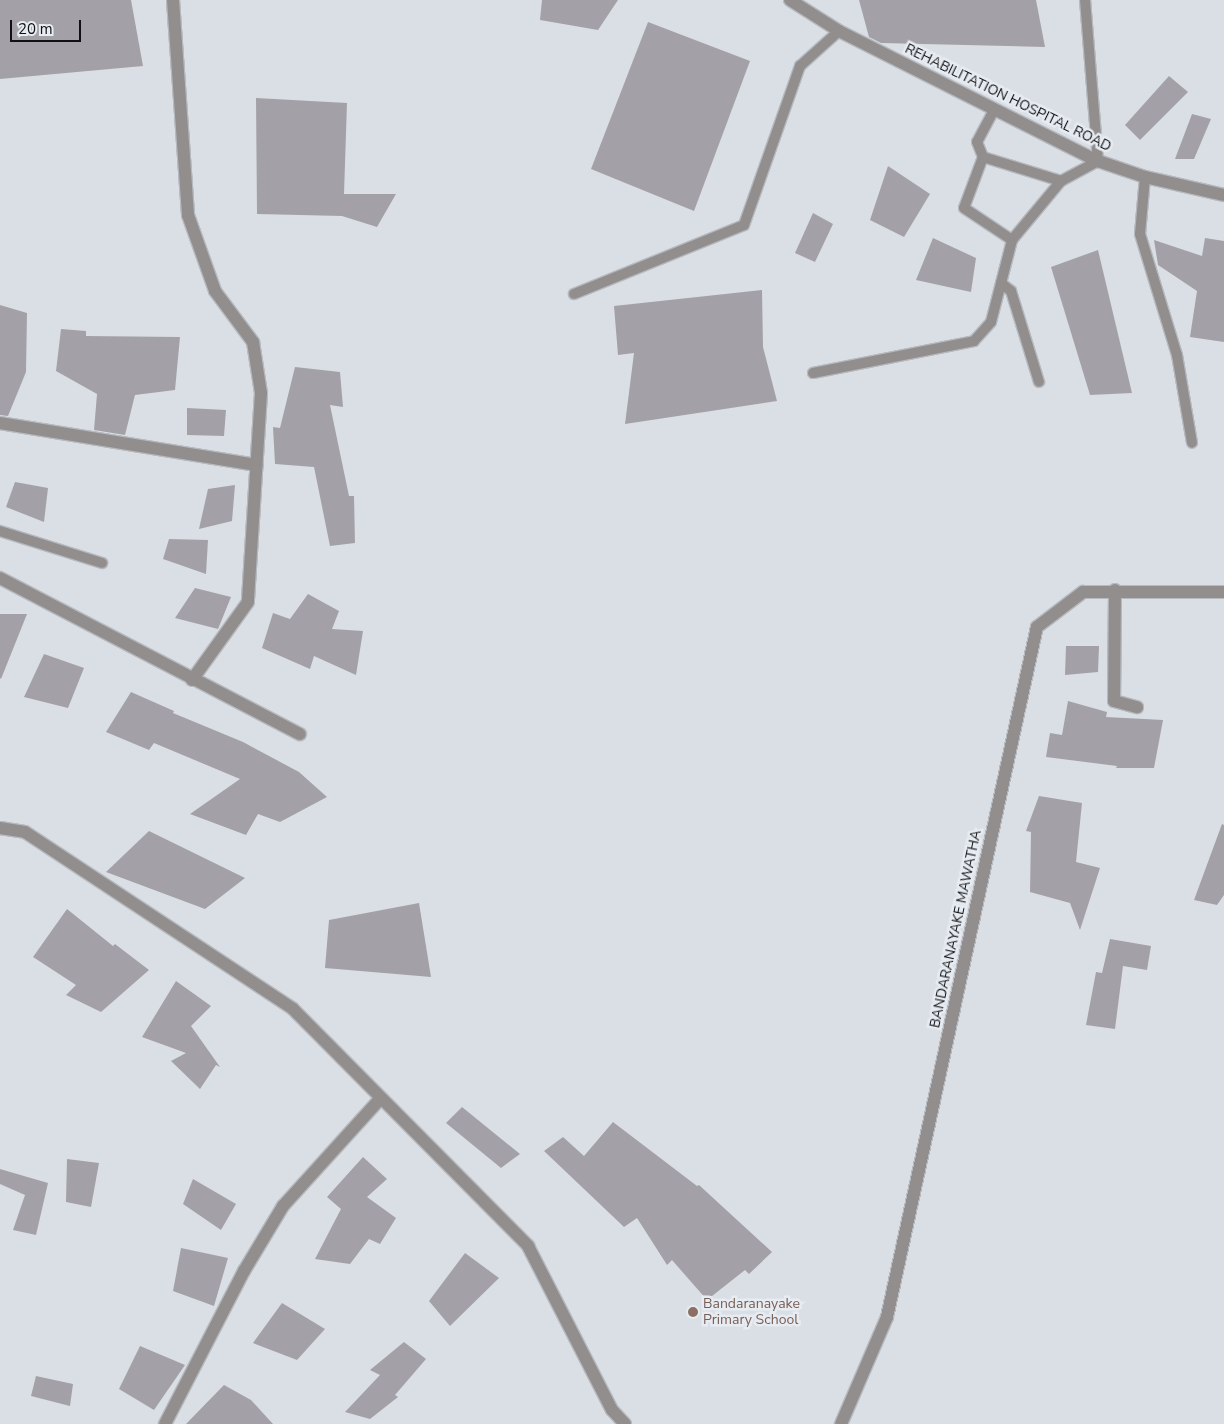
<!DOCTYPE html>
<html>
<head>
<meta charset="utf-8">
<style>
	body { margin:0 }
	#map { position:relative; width:1224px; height:1424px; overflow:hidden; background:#dadfe5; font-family:"Nunito Sans",sans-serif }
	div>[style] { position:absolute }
	.building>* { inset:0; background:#a3a1a7 }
	.roads { filter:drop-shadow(1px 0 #b6babf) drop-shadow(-1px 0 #b6babf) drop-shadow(0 1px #b6babf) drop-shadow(0 -1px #b6babf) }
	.service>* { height:10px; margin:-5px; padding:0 5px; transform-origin:5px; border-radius:5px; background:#928e8e }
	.minor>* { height:12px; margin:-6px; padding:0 6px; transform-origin:6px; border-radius:6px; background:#928e8e }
	.tertiary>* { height:12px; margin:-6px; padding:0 6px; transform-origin:6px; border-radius:6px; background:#928e8e }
	.dots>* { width:14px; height:14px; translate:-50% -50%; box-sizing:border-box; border:2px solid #e7ecf2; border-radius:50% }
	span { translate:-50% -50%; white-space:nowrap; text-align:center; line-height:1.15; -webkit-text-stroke:5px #e7ecf2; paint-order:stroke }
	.street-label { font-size:14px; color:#101113 }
	.education-label { font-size:14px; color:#785e54 }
	.left { translate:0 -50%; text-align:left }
	.scale { position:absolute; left:10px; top:20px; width:71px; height:22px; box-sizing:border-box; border:2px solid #101113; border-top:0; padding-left:6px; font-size:15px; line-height:18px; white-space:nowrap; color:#101113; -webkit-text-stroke:4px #e7ecf2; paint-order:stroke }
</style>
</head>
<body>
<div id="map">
	<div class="building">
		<div style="clip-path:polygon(0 0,131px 0,143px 66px,0 79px)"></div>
		<div style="clip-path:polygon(542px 0,618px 0,598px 30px,540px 20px)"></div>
		<div style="clip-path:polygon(859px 0,1036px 0,1045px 47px,881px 43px,869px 37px)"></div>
		<div style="clip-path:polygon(648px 22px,750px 61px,694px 211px,591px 169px)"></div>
		<div style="clip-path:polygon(1169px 76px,1188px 92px,1140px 140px,1125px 125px)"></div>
		<div style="clip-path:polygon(256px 98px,347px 103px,344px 194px,396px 194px,377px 227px,342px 216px,257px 214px)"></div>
		<div style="clip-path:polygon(1192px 114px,1211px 119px,1194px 159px,1175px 159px)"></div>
		<div style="clip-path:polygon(888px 166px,930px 194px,904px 237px,870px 220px)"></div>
		<div style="clip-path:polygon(813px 213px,833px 224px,815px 262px,795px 253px)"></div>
		<div style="clip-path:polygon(933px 238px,976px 258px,971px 292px,916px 280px)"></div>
		<div style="clip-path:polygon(1205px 238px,1224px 241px,1224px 342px,1190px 337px,1197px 291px,1158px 265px,1154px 240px,1202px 256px)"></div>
		<div style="clip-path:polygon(1098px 250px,1132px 393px,1090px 395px,1051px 267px)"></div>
		<div style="clip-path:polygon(762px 290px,763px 347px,777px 401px,625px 424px,634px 353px,618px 355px,614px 306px)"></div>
		<div style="clip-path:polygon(0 305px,27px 313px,26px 372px,8px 416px,0 415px)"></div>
		<div style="clip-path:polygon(61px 329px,86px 331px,86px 336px,180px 337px,175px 390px,135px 395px,125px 435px,94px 430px,97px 394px,56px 371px)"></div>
		<div style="clip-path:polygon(295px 367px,340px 372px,343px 407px,330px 405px,349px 496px,354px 496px,355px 543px,330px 546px,314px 467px,275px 464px,273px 427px,280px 428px)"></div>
		<div style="clip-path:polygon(187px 408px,226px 410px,224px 436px,187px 435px)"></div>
		<div style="clip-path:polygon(15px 482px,48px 488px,44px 522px,6px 507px)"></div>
		<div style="clip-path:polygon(235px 485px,232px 521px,199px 529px,208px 489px)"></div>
		<div style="clip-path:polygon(169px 539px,208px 540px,206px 574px,163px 559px)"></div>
		<div style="clip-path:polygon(195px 588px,231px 597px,218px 629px,175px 618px)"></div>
		<div style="clip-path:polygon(308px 594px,339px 611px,332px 629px,363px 631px,356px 675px,314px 656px,310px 669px,262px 648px,273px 613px,290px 619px)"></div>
		<div style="clip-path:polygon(0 614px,27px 614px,1px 679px,0 678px)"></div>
		<div style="clip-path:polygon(1066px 646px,1099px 646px,1098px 672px,1065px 675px)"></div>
		<div style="clip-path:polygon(44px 654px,84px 668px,68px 708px,24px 697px)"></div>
		<div style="clip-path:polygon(131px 692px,174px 711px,173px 713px,243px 742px,299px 772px,327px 797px,280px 822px,258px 814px,246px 835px,190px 814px,240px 779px,154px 743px,149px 750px,106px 732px)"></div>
		<div style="clip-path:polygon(1068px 701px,1107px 712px,1106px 717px,1163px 720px,1154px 768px,1116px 768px,1117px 766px,1046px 757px,1050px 733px,1062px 735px)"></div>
		<div style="clip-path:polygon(1039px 796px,1082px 803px,1076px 862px,1100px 868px,1080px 930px,1070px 903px,1030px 892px,1031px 832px,1026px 831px)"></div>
		<div style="clip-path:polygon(1222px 824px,1224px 825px,1224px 895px,1217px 905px,1194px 900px)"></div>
		<div style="clip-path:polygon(149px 831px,245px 878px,205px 909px,106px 872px)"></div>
		<div style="clip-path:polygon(419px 903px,431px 977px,325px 968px,329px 920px)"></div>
		<div style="clip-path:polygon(67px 909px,113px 946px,115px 944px,149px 970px,101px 1012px,66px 995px,76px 985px,33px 957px)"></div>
		<div style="clip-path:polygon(1110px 939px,1151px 946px,1147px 970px,1123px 966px,1115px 1029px,1086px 1025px,1096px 972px,1102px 973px)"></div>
		<div style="clip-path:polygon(176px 981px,211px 1006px,191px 1026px,220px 1067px,216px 1065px,200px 1089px,171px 1061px,186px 1053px,142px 1037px)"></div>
		<div style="clip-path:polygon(462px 1107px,520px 1154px,501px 1168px,446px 1123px)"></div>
		<div style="clip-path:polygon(613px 1122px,697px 1186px,699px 1185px,772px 1252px,749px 1274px,745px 1270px,707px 1300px,672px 1260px,667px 1265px,637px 1218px,624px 1227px,544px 1151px,563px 1137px,584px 1156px)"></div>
		<div style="clip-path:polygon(363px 1157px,387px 1179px,367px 1197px,396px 1218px,380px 1244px,369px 1239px,350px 1264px,315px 1259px,341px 1209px,327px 1197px)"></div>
		<div style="clip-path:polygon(67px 1159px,99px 1163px,91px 1207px,66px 1202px)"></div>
		<div style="clip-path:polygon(0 1169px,48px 1183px,36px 1235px,13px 1230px,25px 1195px,0 1184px)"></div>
		<div style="clip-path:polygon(193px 1179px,236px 1204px,221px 1230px,183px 1204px)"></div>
		<div style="clip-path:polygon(181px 1248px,228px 1258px,214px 1306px,173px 1291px)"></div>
		<div style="clip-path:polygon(465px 1253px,499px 1278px,450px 1326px,429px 1301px)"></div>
		<div style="clip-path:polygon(282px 1303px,325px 1329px,297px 1360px,253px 1343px)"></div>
		<div style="clip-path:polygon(404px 1342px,426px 1359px,395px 1395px,398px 1397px,370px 1419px,345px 1412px,380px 1375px,370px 1370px)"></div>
		<div style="clip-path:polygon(140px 1346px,185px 1365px,154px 1410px,119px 1389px)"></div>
		<div style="clip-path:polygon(36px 1376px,73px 1384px,70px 1406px,31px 1396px)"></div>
		<div style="clip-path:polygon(224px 1385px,251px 1400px,273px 1424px,186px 1424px)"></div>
	</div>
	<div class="roads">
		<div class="service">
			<div style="left:994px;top:110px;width:36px;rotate:118deg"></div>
			<div style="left:977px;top:142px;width:16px;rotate:68deg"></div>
			<div style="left:983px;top:157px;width:82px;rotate:17.1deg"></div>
			<div style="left:1061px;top:181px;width:42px;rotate:-28.4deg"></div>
			<div style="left:1098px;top:161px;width:162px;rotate:-94.6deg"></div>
			<div style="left:983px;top:157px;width:54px;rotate:110.4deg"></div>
			<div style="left:964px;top:208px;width:58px;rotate:33.7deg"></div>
			<div style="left:1145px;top:177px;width:57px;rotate:95deg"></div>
			<div style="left:1140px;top:234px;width:127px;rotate:73deg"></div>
			<div style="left:1177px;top:355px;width:89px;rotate:80.3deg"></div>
			<div style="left:1001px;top:283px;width:13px;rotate:39deg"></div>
			<div style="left:1011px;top:291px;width:95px;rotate:72.9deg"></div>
			<div style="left:574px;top:294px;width:183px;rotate:-22.1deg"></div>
			<div style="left:744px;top:225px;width:169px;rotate:-70.6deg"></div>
			<div style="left:800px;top:66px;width:52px;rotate:-41.9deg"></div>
			<div style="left:813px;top:373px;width:164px;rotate:-11.2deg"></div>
			<div style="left:974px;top:341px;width:25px;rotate:-48deg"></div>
			<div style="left:991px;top:322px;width:85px;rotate:-75.6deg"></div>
			<div style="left:1012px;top:240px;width:77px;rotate:-50.3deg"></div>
			<div style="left:0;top:531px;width:107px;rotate:17.4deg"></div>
		</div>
		<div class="minor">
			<div style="left:173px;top:0;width:216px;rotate:86deg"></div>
			<div style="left:188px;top:215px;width:81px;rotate:70.4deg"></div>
			<div style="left:215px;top:291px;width:64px;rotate:53.3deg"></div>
			<div style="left:253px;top:342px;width:52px;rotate:81.1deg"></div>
			<div style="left:261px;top:393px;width:209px;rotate:93.6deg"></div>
			<div style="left:248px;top:602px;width:96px;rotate:125.7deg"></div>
			<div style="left:0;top:423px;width:260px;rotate:9.3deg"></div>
			<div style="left:0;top:578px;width:338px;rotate:27.5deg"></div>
			<div style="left:1115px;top:590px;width:111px;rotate:90.5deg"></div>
			<div style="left:1114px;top:701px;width:24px;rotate:15deg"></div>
			<div style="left:165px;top:1424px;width:172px;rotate:-62.7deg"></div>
			<div style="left:244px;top:1271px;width:76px;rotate:-59deg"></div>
			<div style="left:283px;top:1206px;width:144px;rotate:-47.8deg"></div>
		</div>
		<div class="tertiary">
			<div style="left:790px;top:0;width:58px;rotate:32.3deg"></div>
			<div style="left:839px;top:31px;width:290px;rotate:26.7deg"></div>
			<div style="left:1098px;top:161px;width:50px;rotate:18.8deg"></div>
			<div style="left:1145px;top:177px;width:81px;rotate:12.8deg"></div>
			<div style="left:0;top:828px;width:25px;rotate:9deg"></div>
			<div style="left:25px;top:832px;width:321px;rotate:33.4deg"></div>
			<div style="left:293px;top:1009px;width:334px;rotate:45.2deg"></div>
			<div style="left:528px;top:1246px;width:184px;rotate:62.9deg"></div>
			<div style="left:612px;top:1410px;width:19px;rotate:47deg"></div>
			<div style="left:841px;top:1424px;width:116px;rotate:-66.7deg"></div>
			<div style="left:887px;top:1317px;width:706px;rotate:-77.74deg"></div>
			<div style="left:1037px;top:627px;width:58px;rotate:-37.3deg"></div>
			<div style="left:1083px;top:592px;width:141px"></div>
		</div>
	</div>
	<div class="dots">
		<div style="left:693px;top:1312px;background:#8d6e63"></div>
	</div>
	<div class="street-label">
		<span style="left:1008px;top:98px;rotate:26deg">REHABILITATION HOSPITAL ROAD</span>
		<span style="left:956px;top:929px;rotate:-78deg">BANDARANAYAKE MAWATHA</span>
	</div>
	<div class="education-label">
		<span class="left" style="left:703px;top:1312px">Bandaranayake<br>Primary School</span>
	</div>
	<div class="scale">20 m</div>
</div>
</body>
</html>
